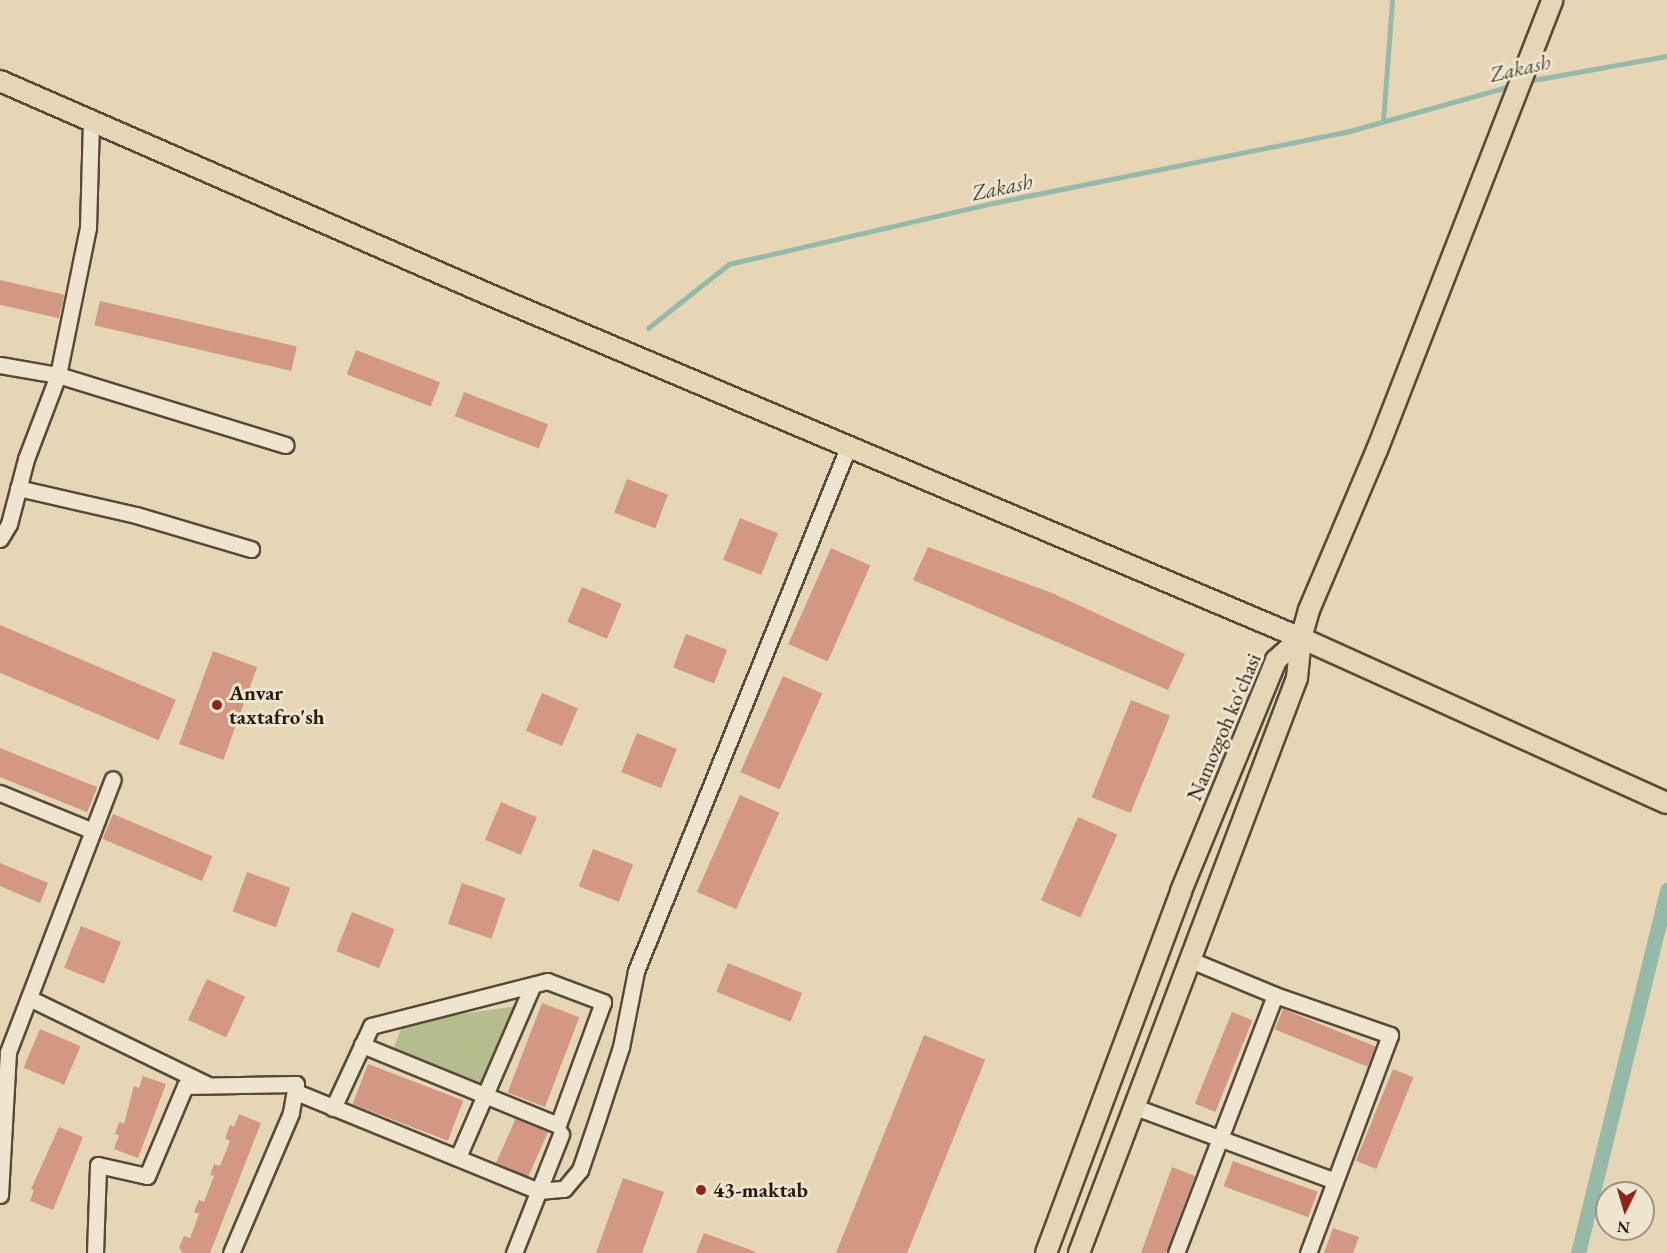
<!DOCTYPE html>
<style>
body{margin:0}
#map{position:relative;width:1667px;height:1253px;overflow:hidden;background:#e6d6b5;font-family:"EB Garamond",serif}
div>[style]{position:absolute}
.green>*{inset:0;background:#b6bd8d}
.stream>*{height:4.5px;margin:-2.25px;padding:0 2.25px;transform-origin:2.25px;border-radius:2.25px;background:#97b9aa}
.canal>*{height:15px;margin:-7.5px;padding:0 7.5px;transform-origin:7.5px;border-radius:7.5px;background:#97b9aa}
.building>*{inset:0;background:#d29884;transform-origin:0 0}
.roads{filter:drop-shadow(2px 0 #574a36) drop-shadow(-2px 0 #574a36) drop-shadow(0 2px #574a36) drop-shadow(0 -2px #574a36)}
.minor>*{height:15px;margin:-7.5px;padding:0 7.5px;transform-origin:7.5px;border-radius:7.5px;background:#efe4cf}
.major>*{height:20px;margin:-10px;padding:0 10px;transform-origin:10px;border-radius:10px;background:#e6d6b5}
.dots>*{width:16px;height:16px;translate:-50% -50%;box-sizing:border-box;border:3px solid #efe4cf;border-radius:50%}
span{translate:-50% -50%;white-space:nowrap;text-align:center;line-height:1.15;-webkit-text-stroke:6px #efe4cf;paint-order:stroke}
.poi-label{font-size:21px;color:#271b0c;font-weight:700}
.left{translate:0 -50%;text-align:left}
.street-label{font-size:21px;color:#271b0c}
.water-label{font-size:22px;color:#494a3b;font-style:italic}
.north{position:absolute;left:1595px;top:1181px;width:60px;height:60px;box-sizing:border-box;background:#efe4cf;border:2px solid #9f9481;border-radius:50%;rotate:185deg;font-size:16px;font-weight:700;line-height:24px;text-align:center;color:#271b0c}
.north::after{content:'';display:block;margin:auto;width:21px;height:27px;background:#8f2418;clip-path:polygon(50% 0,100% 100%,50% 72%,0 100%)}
</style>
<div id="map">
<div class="green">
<i style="clip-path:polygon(518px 1006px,485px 1086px,393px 1049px,404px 1022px)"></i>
</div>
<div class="stream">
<i style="left:1528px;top:81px;width:141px;rotate:-10.2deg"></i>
<i style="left:1383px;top:121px;width:121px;rotate:-85.7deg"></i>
<i style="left:648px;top:328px;width:103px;rotate:-38.3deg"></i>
<i style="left:729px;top:264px;width:271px;rotate:-13deg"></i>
<i style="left:993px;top:203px;width:360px;rotate:-11.4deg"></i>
<i style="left:1346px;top:132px;width:171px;rotate:-15.6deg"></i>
</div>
<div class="canal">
<i style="left:1578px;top:1253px;width:374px;rotate:-76.2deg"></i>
</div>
<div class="building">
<i style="left:0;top:280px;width:66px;height:24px;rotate:13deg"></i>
<i style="left:100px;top:301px;width:202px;height:25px;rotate:13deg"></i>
<i style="left:356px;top:350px;width:90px;height:26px;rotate:21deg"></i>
<i style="left:464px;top:392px;width:90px;height:26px;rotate:21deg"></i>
<i style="left:627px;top:479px;width:44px;height:36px;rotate:21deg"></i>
<i style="left:740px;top:518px;width:41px;height:45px;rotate:22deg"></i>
<i style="clip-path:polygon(928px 547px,1052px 593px,1185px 654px,1168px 690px,913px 580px)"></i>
<i style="left:831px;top:548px;width:43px;height:105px;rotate:24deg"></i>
<i style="left:582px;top:587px;width:43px;height:38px;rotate:23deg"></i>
<i style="left:0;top:625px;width:191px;height:44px;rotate:23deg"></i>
<i style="left:686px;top:634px;width:44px;height:36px;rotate:21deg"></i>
<i style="left:213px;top:651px;width:47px;height:99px;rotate:20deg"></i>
<i style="left:783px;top:676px;width:43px;height:105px;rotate:24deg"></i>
<i style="left:542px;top:693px;width:39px;height:41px;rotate:23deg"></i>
<i style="left:1131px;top:700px;width:42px;height:105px;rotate:22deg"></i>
<i style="left:637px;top:733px;width:43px;height:42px;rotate:22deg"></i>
<i style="left:0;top:748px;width:105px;height:27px;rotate:22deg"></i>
<i style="left:740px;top:795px;width:43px;height:106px;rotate:24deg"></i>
<i style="left:501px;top:802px;width:39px;height:41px;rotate:23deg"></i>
<i style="left:113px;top:814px;width:108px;height:27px;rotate:23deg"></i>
<i style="left:1078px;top:817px;width:43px;height:91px;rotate:24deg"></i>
<i style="left:593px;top:849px;width:43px;height:40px;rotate:21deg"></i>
<i style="clip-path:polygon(0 863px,48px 883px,40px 903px,0 886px)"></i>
<i style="left:247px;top:872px;width:46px;height:42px;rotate:20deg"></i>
<i style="left:462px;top:883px;width:46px;height:43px;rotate:19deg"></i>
<i style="left:352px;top:912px;width:46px;height:42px;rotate:22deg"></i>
<i style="left:81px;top:926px;width:43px;height:45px;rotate:22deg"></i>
<i style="left:728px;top:963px;width:80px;height:31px;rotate:22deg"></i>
<i style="left:207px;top:979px;width:42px;height:45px;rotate:25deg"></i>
<i style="left:542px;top:1003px;width:40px;height:96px;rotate:21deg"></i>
<i style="left:1283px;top:1009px;width:100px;height:22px;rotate:22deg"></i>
<i style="left:1232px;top:1012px;width:22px;height:99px;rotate:22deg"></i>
<i style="left:40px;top:1029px;width:44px;height:42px;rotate:23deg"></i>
<i style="left:924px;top:1035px;width:66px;height:235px;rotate:22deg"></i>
<i style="left:368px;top:1064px;width:102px;height:43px;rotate:21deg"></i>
<i style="left:1393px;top:1069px;width:22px;height:99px;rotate:22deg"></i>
<i style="clip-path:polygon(143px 1076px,166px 1084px,138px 1158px,114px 1149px,119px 1135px,115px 1134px,119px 1122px,124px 1124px,134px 1086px,139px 1088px)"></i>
<i style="clip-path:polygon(239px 1114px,261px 1123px,210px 1253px,183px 1253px,179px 1248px,184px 1236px,190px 1238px,199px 1214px,194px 1212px,199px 1200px,204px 1202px,214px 1176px,210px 1175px,214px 1164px,220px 1166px,230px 1141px,225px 1138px,230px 1125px,234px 1127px)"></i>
<i style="left:516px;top:1118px;width:35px;height:49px;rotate:24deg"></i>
<i style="clip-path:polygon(59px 1127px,83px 1137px,53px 1210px,30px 1201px,34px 1190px,31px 1189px)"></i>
<i style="left:1233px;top:1161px;width:90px;height:27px;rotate:20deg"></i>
<i style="clip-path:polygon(1172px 1167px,1195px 1176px,1166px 1253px,1141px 1253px)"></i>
<i style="clip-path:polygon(623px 1178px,664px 1192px,642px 1253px,596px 1253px)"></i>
<i style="clip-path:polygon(1333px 1228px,1359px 1237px,1353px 1253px,1324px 1253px)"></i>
<i style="clip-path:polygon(704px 1233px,756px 1252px,755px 1253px,696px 1253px)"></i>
</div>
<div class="roads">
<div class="minor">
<i style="left:0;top:365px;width:59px;rotate:9.8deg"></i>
<i style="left:58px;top:375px;width:238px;rotate:17.1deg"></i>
<i style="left:18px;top:488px;width:121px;rotate:12.9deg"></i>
<i style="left:136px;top:515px;width:120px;rotate:16.5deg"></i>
<i style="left:0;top:539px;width:17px;rotate:-59deg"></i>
<i style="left:9px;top:524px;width:67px;rotate:-75.3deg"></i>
<i style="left:26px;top:459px;width:90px;rotate:-69.1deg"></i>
<i style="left:58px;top:375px;width:150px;rotate:-78.5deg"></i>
<i style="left:88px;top:228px;width:106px;rotate:-88.4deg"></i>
<i style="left:0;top:793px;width:100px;rotate:22.2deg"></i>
<i style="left:1275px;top:995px;width:122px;rotate:19.2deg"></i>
<i style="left:1390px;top:1035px;width:233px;rotate:110.6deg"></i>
<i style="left:29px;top:998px;width:197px;rotate:25.9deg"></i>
<i style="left:296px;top:1092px;width:262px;rotate:22.2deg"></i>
<i style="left:539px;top:1191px;width:25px;rotate:-5deg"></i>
<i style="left:564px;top:1189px;width:25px;rotate:-50deg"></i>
<i style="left:580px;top:1170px;width:56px;rotate:-71.2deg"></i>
<i style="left:598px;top:1117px;width:74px;rotate:-71.8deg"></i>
<i style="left:621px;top:1047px;width:77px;rotate:-78.8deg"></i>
<i style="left:636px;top:971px;width:567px;rotate:-67.95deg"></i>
<i style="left:1135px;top:1107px;width:213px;rotate:20.3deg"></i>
<i style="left:333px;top:1108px;width:90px;rotate:-65.1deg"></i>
<i style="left:371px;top:1026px;width:182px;rotate:-14.3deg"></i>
<i style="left:547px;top:981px;width:60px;rotate:20.6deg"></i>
<i style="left:603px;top:1002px;width:131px;rotate:110.1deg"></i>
<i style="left:558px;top:1125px;width:212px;rotate:-157.8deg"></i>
<i style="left:458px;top:1157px;width:185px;rotate:-66.5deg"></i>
<i style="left:0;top:1195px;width:143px;rotate:-86.8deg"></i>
<i style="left:8px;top:1052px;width:292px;rotate:-69deg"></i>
<i style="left:95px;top:1253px;width:88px;rotate:-88deg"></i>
<i style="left:98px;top:1165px;width:50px;rotate:12.7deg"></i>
<i style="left:147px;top:1176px;width:98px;rotate:-67.1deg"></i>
<i style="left:185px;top:1086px;width:111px;rotate:-1deg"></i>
<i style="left:296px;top:1084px;width:29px;rotate:100deg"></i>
<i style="left:291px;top:1113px;width:152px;rotate:113.2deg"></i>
<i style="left:514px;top:1253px;width:128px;rotate:-68.4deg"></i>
<i style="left:1176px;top:1253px;width:276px;rotate:-69deg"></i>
<i style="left:1275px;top:995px;width:94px;rotate:-157.5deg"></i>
</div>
<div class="major">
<i style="left:0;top:81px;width:535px;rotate:23.59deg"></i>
<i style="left:490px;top:295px;width:881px;rotate:22.93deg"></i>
<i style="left:1301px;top:638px;width:401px;rotate:24.3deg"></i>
<i style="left:1046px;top:1253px;width:386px;rotate:-69.5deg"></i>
<i style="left:1181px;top:891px;width:250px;rotate:-67.6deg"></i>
<i style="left:1276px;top:660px;width:33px;rotate:-41deg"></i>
<i style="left:1079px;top:1253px;width:615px;rotate:-69.24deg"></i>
<i style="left:1297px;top:678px;width:40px;rotate:-84.3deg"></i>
<i style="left:1301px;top:638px;width:29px;rotate:-74deg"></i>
<i style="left:1309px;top:610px;width:174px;rotate:-67deg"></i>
<i style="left:1377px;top:450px;width:483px;rotate:-68.7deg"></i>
</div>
</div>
<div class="dots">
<i style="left:217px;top:705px;background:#8f2418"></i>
<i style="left:701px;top:1190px;background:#8f2418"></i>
</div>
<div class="poi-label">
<span class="left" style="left:229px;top:705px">Anvar<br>taxtafro'sh</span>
<span class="left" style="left:713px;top:1190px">43-maktab</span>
</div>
<div class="street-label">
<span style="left:1224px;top:727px;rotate:-67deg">Namozgoh ko'chasi</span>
</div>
<div class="water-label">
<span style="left:1520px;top:68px;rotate:-13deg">Zakash</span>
<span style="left:1002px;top:187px;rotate:-12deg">Zakash</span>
</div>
<div class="north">N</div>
</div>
